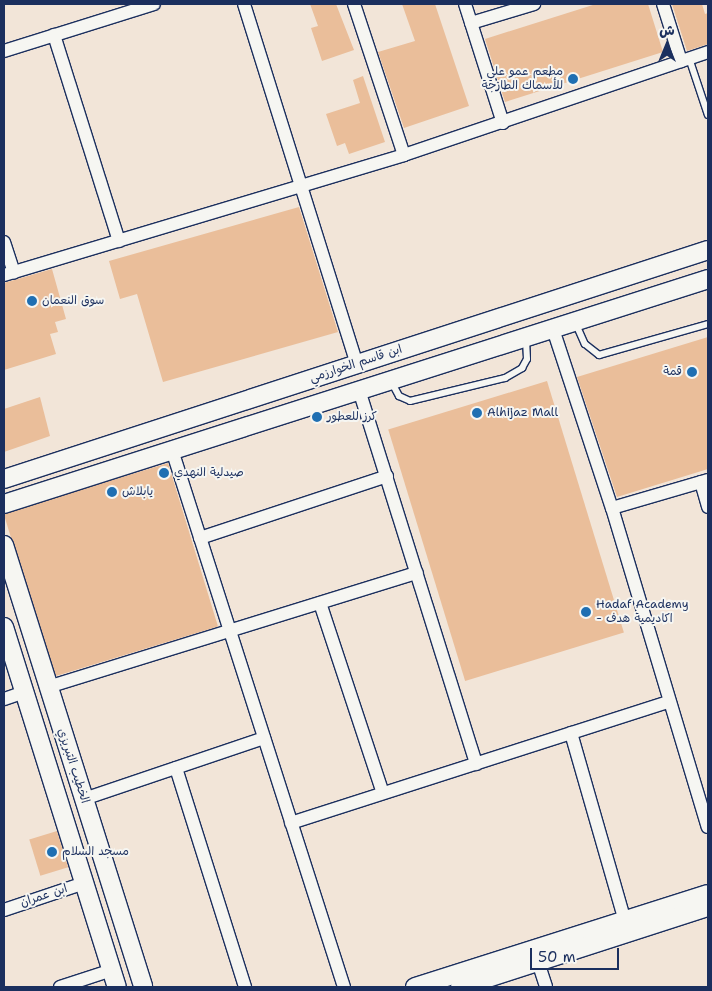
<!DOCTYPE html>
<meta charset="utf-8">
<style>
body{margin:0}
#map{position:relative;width:712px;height:991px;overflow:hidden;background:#f2e5d8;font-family:"Shantell Sans","Playpen Sans Arabic",sans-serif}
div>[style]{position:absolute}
.building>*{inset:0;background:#eabe9a;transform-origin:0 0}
.roads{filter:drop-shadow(1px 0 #1b2f5e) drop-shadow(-1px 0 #1b2f5e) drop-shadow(0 1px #1b2f5e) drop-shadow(0 -1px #1b2f5e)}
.lane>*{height:6px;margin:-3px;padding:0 3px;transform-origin:3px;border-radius:3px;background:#f6f6f2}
.street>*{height:12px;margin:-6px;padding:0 6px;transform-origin:6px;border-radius:6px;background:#f6f6f2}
.secondary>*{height:18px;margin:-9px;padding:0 9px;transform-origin:9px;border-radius:9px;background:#f6f6f2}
.dots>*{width:14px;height:14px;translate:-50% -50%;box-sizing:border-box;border:2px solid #f6f6f2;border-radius:50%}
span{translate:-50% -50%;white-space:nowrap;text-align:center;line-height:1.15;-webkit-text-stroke:4px #f6f6f2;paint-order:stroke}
.poi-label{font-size:12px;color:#1b2f5e}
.right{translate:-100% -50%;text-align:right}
.left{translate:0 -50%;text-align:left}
.street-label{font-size:12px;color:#1b2f5e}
.frame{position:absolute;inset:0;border:5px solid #1b2f5e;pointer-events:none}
.north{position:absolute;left:642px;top:20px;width:50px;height:50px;-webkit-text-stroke:4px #f6f6f2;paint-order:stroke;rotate:0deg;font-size:14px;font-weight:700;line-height:20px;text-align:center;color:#1b2f5e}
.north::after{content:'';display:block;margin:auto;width:18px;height:22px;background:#1b2f5e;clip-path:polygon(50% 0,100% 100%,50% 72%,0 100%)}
.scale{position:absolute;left:530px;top:948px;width:89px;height:22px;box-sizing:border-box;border:2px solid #1b2f5e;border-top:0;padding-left:6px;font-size:15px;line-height:18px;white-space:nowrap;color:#1b2f5e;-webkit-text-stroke:4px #f6f6f2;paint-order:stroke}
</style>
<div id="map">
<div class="building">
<i style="clip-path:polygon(310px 4px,336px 4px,354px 50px,322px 61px,311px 28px,318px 26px)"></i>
<i style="clip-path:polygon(402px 4px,435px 4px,469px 106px,404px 128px,378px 52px,415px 41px)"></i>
<i style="clip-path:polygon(596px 4px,648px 4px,663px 52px,505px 102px,485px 39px)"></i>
<i style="clip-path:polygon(672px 4px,702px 4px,705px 14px,708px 13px,708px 44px,687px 51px)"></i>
<i style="clip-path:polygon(363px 76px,385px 142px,349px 154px,345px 143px,337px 146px,326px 114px,360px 103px,353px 80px)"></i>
<i style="clip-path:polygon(299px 207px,338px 332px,163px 382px,137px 294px,120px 299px,109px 261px)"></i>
<i style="clip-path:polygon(52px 269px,66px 319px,55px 322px,58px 332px,50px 334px,56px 354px,4px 370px,4px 283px)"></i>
<i style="clip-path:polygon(708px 337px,708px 469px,617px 497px,577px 377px)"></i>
<i style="left:547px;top:381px;width:263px;height:166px;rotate:73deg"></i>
<i style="clip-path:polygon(40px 397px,50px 436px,4px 452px,4px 409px)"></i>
<i style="left:168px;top:463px;width:171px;height:172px;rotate:73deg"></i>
<i style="left:57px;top:831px;width:38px;height:29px;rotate:73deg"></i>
</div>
<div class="roads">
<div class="lane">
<i style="left:689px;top:58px;width:60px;rotate:71.6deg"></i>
<i style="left:575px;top:322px;width:24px;rotate:66deg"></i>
<i style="left:585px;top:344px;width:18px;rotate:38deg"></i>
<i style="left:599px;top:355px;width:113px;rotate:-15.9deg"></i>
<i style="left:391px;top:381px;width:17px;rotate:62deg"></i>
<i style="left:399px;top:396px;width:12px;rotate:24deg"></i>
<i style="left:410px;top:401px;width:98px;rotate:-13.6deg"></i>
<i style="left:505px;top:378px;width:20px;rotate:-30deg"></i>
<i style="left:522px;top:368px;width:10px;rotate:-61deg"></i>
<i style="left:527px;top:359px;width:20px;rotate:-93deg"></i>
</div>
<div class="street">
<i style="left:244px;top:4px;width:377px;rotate:72.6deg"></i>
<i style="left:354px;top:4px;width:159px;rotate:71.7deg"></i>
<i style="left:465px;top:4px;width:125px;rotate:72.3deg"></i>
<i style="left:663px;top:4px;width:60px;rotate:72.5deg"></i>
<i style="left:471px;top:23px;width:66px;rotate:-16.8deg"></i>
<i style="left:54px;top:35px;width:216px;rotate:72.5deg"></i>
<i style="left:4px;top:51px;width:157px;rotate:-17.4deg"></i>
<i style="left:4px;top:242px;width:32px;rotate:72deg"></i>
<i style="left:4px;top:275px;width:418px;rotate:-16.7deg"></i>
<i style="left:404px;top:155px;width:321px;rotate:-18.7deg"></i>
<i style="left:553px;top:329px;width:188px;rotate:71.8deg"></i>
<i style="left:612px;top:508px;width:333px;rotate:73.3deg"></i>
<i style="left:359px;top:390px;width:392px;rotate:72.6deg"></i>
<i style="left:172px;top:450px;width:564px;rotate:72.24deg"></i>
<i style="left:701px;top:482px;width:26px;rotate:74deg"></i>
<i style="left:612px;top:508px;width:100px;rotate:-16.3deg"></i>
<i style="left:200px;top:538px;width:197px;rotate:-18.3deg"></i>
<i style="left:320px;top:603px;width:200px;rotate:71.7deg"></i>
<i style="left:48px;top:687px;width:386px;rotate:-17.2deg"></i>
<i style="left:4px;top:699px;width:21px;rotate:-19deg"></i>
<i style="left:571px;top:733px;width:196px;rotate:74deg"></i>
<i style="left:176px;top:768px;width:230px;rotate:72.5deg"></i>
<i style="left:84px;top:799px;width:190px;rotate:-18.7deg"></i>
<i style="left:291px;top:823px;width:396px;rotate:-17.8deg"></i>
<i style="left:4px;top:910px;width:84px;rotate:-18.6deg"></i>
<i style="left:538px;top:962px;width:26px;rotate:72deg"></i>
<i style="left:60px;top:987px;width:55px;rotate:-18.1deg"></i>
</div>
<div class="secondary">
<i style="left:4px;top:479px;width:740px;rotate:-18.02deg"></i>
<i style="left:4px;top:504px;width:739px;rotate:-17.72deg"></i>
<i style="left:4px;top:545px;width:463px;rotate:72.5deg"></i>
<i style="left:4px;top:627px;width:377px;rotate:72.6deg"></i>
<i style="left:415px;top:987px;width:307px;rotate:-17.6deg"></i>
<i style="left:460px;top:987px;width:261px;rotate:-17.9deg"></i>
</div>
</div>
<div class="dots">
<i style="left:573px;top:79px;background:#1f6fb2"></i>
<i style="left:32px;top:301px;background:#1f6fb2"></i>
<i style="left:692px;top:372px;background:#1f6fb2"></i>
<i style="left:477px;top:413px;background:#1f6fb2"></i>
<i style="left:317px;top:417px;background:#1f6fb2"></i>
<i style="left:164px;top:473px;background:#1f6fb2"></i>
<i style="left:112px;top:492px;background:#1f6fb2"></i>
<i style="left:586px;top:612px;background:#1f6fb2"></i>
<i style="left:52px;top:852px;background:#1f6fb2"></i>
</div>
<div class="poi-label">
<span class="right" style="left:563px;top:79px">مطعم عمو علي<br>للأسماك الطازجة</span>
<span class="left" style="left:42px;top:301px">سوق النعمان</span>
<span class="right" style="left:682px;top:372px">قمة</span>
<span class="left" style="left:487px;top:413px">Alhijaz Mall</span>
<span class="left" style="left:327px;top:417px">كرز للعطور</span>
<span class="left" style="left:174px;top:473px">صيدلية النهدي</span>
<span class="left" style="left:122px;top:492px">يابلاش</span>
<span class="left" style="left:596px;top:612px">Hadaf Academy<br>- اكاديمية هدف</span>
<span class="left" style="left:62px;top:852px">مسجد السلام</span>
</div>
<div class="street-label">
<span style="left:356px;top:364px;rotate:-18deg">ابن قاسم الخوارزمي</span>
<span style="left:73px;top:766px;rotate:72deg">الخطيب التبريزي</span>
<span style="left:44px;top:896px;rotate:-18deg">ابن عمران</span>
</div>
<div class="frame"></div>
<div class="north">ش</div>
<div class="scale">50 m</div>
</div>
